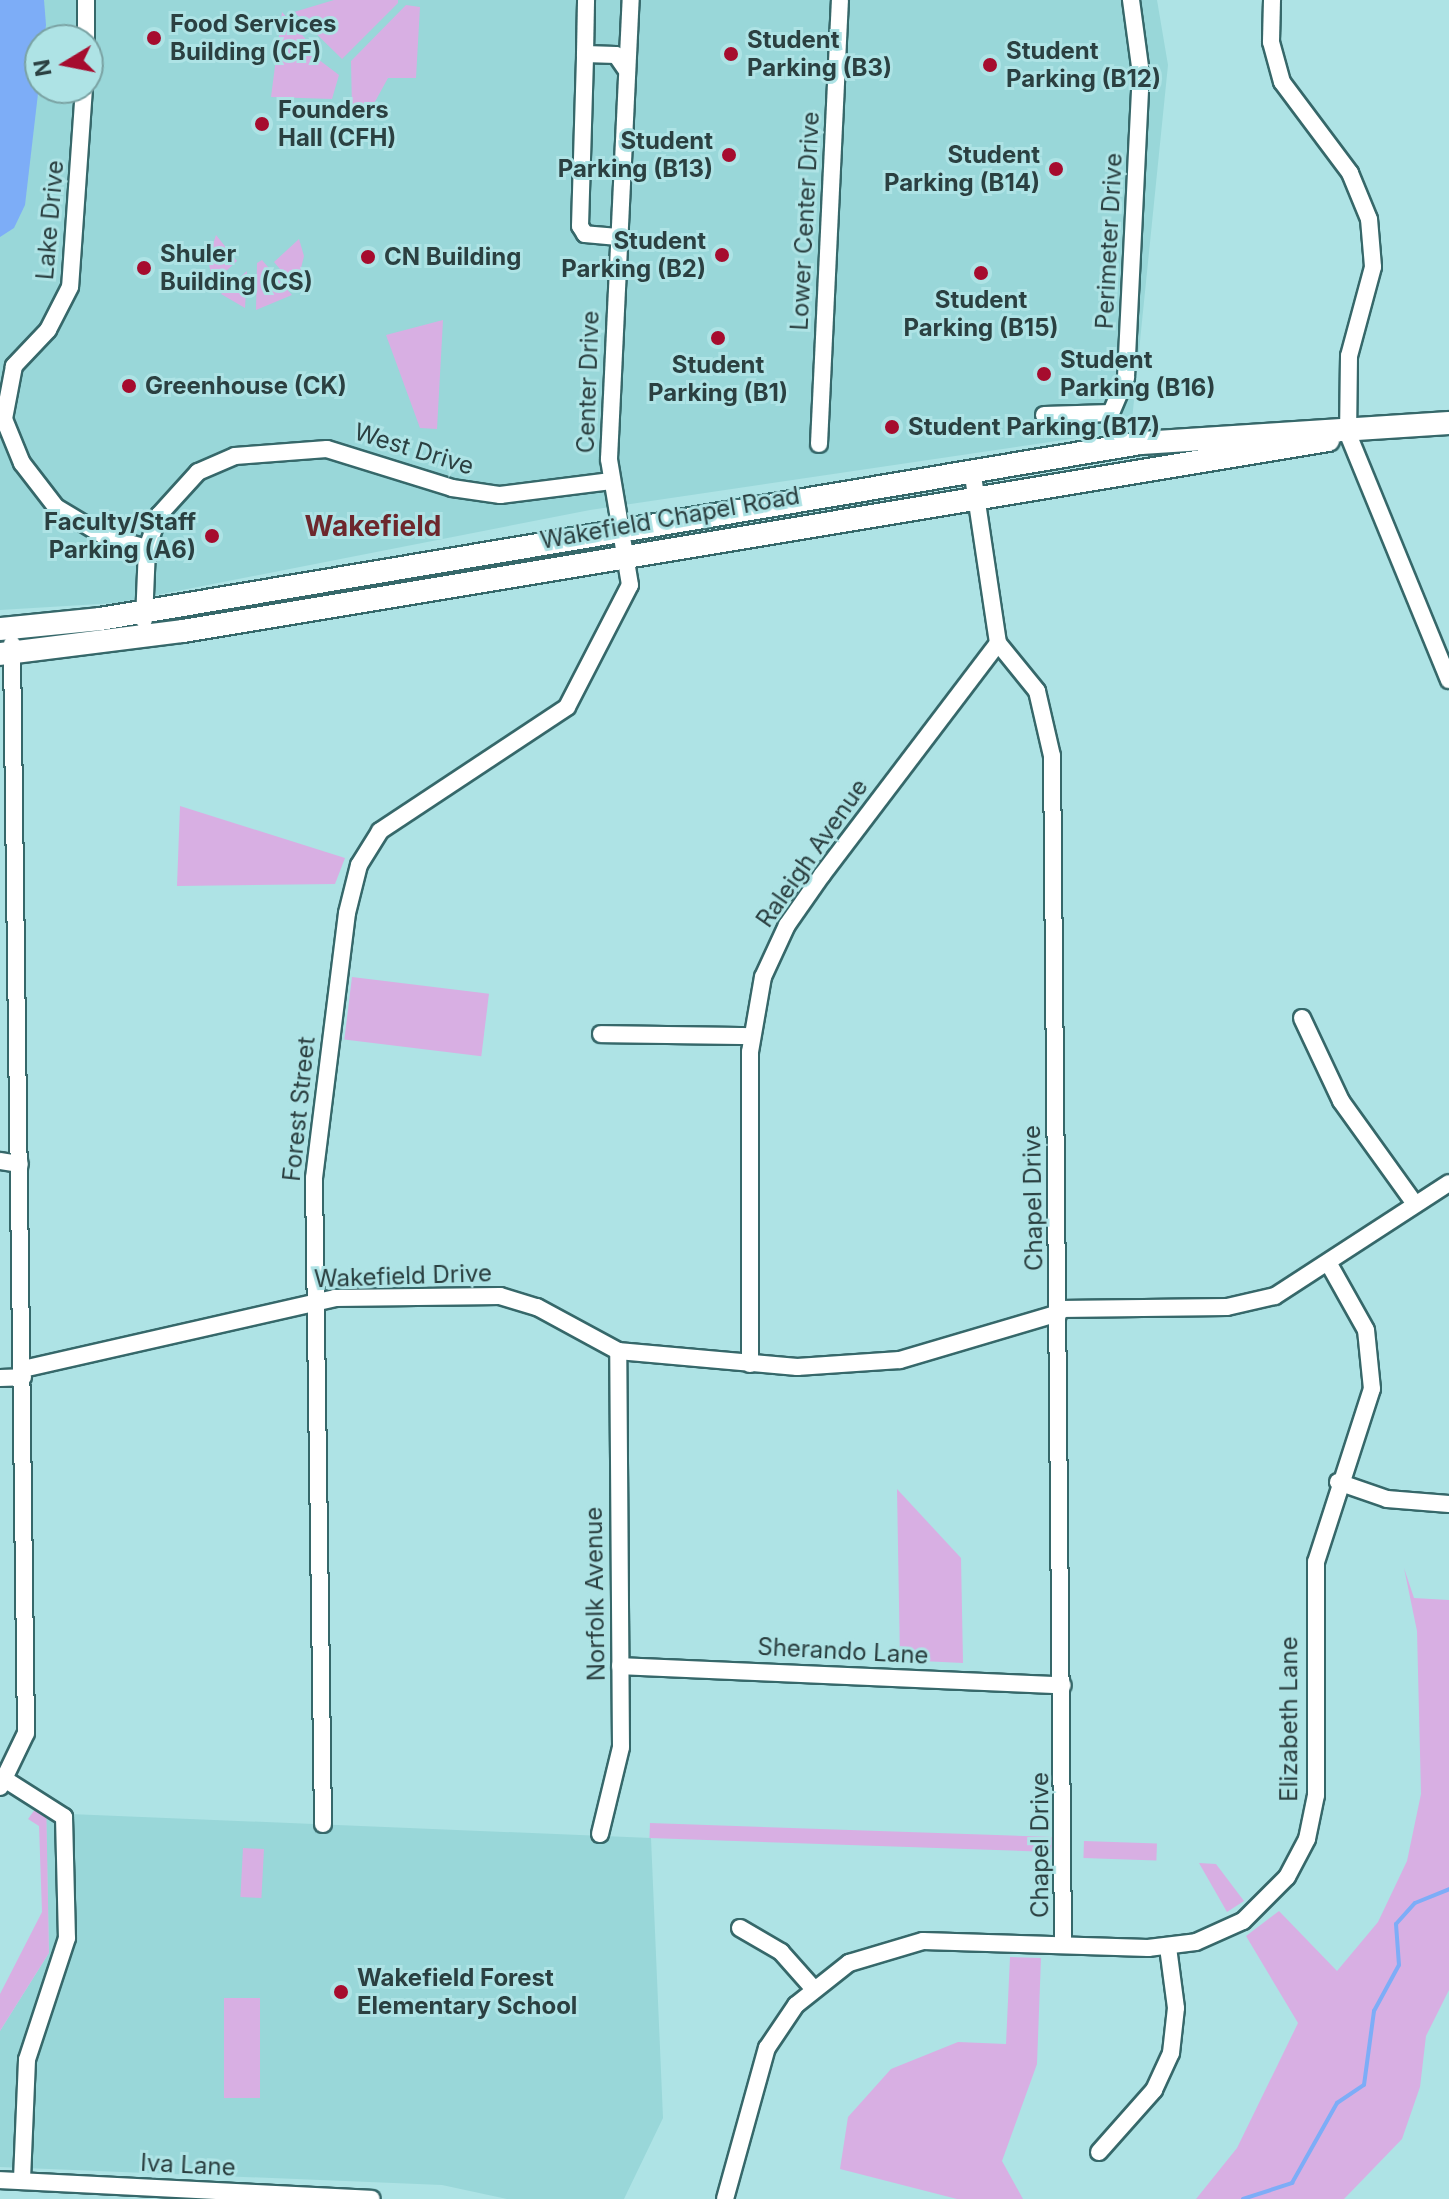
<!DOCTYPE html>
<style>
body{margin:0}
#map{position:relative;width:1449px;height:2199px;overflow:hidden;background:#aee3e5;font-family:Inter,sans-serif}
div>[style]{position:absolute}
.built>*{inset:0;background:#99d7d9}
.green>*{inset:0;background:#d8afe3;transform-origin:0 0}
.water>*{inset:0;background:#7dadf7}
.stream>*{height:4px;margin:-2px;padding:0 2px;transform-origin:2px;border-radius:2px;background:#7dadf7}
.roads{filter:drop-shadow(2px 0 #36686a) drop-shadow(-2px 0 #36686a) drop-shadow(0 2px #36686a) drop-shadow(0 -2px #36686a)}
.street>*{height:16px;margin:-8px;padding:0 8px;transform-origin:8px;border-radius:8px;background:#fff}
.secondary>*{height:22px;margin:-11px;padding:0 11px;transform-origin:11px;border-radius:11px;background:#fff}
.dots>*{width:22px;height:22px;translate:-50% -50%;box-sizing:border-box;border:4px solid #aee3e5;border-radius:50%}
span{translate:-50% -50%;white-space:nowrap;text-align:center;line-height:1.15;-webkit-text-stroke:6px #aee3e5;paint-order:stroke}
.poi-label{font-size:24px;color:#2b4041;font-weight:700}
.left{translate:0 -50%;text-align:left}
.right{translate:-100% -50%;text-align:right}
.street-label{font-size:24px;color:#2b4041}
.quarter-label{font-size:28px;color:#6d272c;font-weight:700}
.north{position:absolute;left:24px;top:24px;width:80px;height:80px;box-sizing:border-box;background:#aee3e5;border:2px solid #7aa2a3;border-radius:50%;rotate:260deg;font-size:22px;font-weight:700;line-height:32px;text-align:center;color:#2b4041}
.north::after{content:'';display:block;margin:auto;width:28px;height:36px;background:#a60c2e;clip-path:polygon(50% 0,100% 100%,50% 72%,0 100%)}
</style>
<div id="map">
<div class="built">
<i style="clip-path:polygon(evenodd,0 0,1157px 0,1168px 65px,1131px 430px,590px 510px,116px 603px,0 610px,0 0,40px 40px,88px 40px,88px 88px,40px 88px,40px 40px)"></i>
<i style="clip-path:polygon(46px 1813px,651px 1838px,663px 2118px,624px 2199px,507px 2199px,442px 2185px,0 2167px,0 2031px,49px 1953px)"></i>
</div>
<div class="green">
<i style="clip-path:polygon(334px 0,398px 0,398px 3px,342px 59px,294px 12px)"></i>
<i style="clip-path:polygon(406px 5px,420px 7px,416px 78px,388px 78px,371px 109px,352px 110px,351px 61px)"></i>
<i style="clip-path:polygon(282px 12px,311px 45px,306px 50px,339px 75px,332px 99px,271px 97px)"></i>
<i style="clip-path:polygon(216px 235px,237px 261px,213px 283px,208px 260px)"></i>
<i style="clip-path:polygon(299px 239px,304px 256px,296px 288px,274px 262px)"></i>
<i style="clip-path:polygon(262px 260px,292px 295px,256px 310px,257px 263px)"></i>
<i style="clip-path:polygon(247px 271px,245px 308px,221px 294px)"></i>
<i style="clip-path:polygon(443px 320px,437px 429px,420px 428px,386px 335px)"></i>
<i style="clip-path:polygon(180px 806px,345px 858px,335px 884px,177px 886px)"></i>
<i style="left:352px;top:977px;width:138px;height:63px;rotate:7deg"></i>
<i style="clip-path:polygon(897px 1489px,961px 1558px,963px 1663px,900px 1660px)"></i>
<i style="clip-path:polygon(1404px 1568px,1414px 1598px,1449px 1600px,1449px 1990px,1426px 2036px,1420px 2087px,1402px 2139px,1344px 2199px,1196px 2199px,1237px 2148px,1298px 2023px,1246px 1936px,1279px 1911px,1337px 1971px,1378px 1922px,1407px 1861px,1421px 1794px,1417px 1631px)"></i>
<i style="clip-path:polygon(46px 1794px,49px 1953px,0 2031px,0 1994px,42px 1912px,39px 1826px,28px 1819px)"></i>
<i style="left:650px;top:1823px;width:402px;height:15px;rotate:2deg"></i>
<i style="left:1084px;top:1841px;width:73px;height:17px;rotate:2deg"></i>
<i style="left:243px;top:1848px;width:21px;height:49px;rotate:3deg"></i>
<i style="clip-path:polygon(1199px 1863px,1216px 1864px,1244px 1901px,1227px 1912px)"></i>
<i style="clip-path:polygon(1010px 1957px,1041px 1958px,1037px 2064px,1002px 2161px,1023px 2199px,957px 2199px,840px 2169px,848px 2117px,891px 2069px,958px 2042px,1006px 2044px)"></i>
<i style="left:224px;top:1998px;width:36px;height:100px"></i>
</div>
<div class="water">
<i style="clip-path:polygon(0 0,44px 0,46px 25px,25px 205px,14px 228px,0 237px)"></i>
</div>
<div class="stream">
<i style="left:1243px;top:2199px;width:52px;rotate:-18.1deg"></i>
<i style="left:1292px;top:2183px;width:92px;rotate:-60.6deg"></i>
<i style="left:1337px;top:2103px;width:32px;rotate:-34deg"></i>
<i style="left:1364px;top:2085px;width:75px;rotate:-82.3deg"></i>
<i style="left:1374px;top:2011px;width:52px;rotate:-61.5deg"></i>
<i style="left:1399px;top:1965px;width:41px;rotate:-94.2deg"></i>
<i style="left:1396px;top:1924px;width:28px;rotate:-48deg"></i>
<i style="left:1415px;top:1903px;width:37px;rotate:-22deg"></i>
</div>
<div class="roads">
<div class="street">
<i style="left:1272px;top:0;width:42px;rotate:91.4deg"></i>
<i style="left:1271px;top:42px;width:41px;rotate:74.6deg"></i>
<i style="left:1282px;top:82px;width:114px;rotate:53.2deg"></i>
<i style="left:1350px;top:173px;width:50px;rotate:67.6deg"></i>
<i style="left:1369px;top:219px;width:48px;rotate:85.2deg"></i>
<i style="left:1373px;top:267px;width:92px;rotate:105.1deg"></i>
<i style="left:1349px;top:356px;width:78px;rotate:90.7deg"></i>
<i style="left:1348px;top:434px;width:266px;rotate:67.7deg"></i>
<i style="left:86px;top:40px;width:40px;rotate:-90deg"></i>
<i style="left:585px;top:54px;width:54px;rotate:-88.9deg"></i>
<i style="left:84px;top:88px;width:199px;rotate:94deg"></i>
<i style="left:70px;top:287px;width:48px;rotate:117.1deg"></i>
<i style="left:48px;top:330px;width:50px;rotate:133.4deg"></i>
<i style="left:14px;top:366px;width:54px;rotate:100.7deg"></i>
<i style="left:4px;top:419px;width:48px;rotate:67.8deg"></i>
<i style="left:22px;top:463px;width:56px;rotate:52.3deg"></i>
<i style="left:56px;top:507px;width:56px;rotate:31.1deg"></i>
<i style="left:104px;top:536px;width:45px;rotate:15.6deg"></i>
<i style="left:618px;top:237px;width:33px;rotate:-175deg"></i>
<i style="left:585px;top:234px;width:9px;rotate:-122deg"></i>
<i style="left:580px;top:226px;width:172px;rotate:-88.3deg"></i>
<i style="left:585px;top:54px;width:31px;rotate:2deg"></i>
<i style="left:616px;top:55px;width:16px;rotate:55deg"></i>
<i style="left:1044px;top:415px;width:67px;rotate:-1.7deg"></i>
<i style="left:1111px;top:413px;width:39px;rotate:-67deg"></i>
<i style="left:1126px;top:377px;width:303px;rotate:-87.2deg"></i>
<i style="left:1141px;top:74px;width:75px;rotate:-97.7deg"></i>
<i style="left:819px;top:444px;width:444px;rotate:-87.3deg"></i>
<i style="left:972px;top:469px;width:176px;rotate:81.5deg"></i>
<i style="left:998px;top:643px;width:62px;rotate:50.9deg"></i>
<i style="left:1037px;top:691px;width:67px;rotate:77deg"></i>
<i style="left:1052px;top:756px;width:1188px;rotate:89.47deg"></i>
<i style="left:144px;top:620px;width:72px;rotate:-87.6deg"></i>
<i style="left:147px;top:548px;width:35px;rotate:-70deg"></i>
<i style="left:159px;top:515px;width:58px;rotate:-47.8deg"></i>
<i style="left:198px;top:472px;width:40px;rotate:-23.4deg"></i>
<i style="left:235px;top:456px;width:92px;rotate:-4.4deg"></i>
<i style="left:327px;top:449px;width:131px;rotate:17.3deg"></i>
<i style="left:452px;top:488px;width:49px;rotate:8.3deg"></i>
<i style="left:500px;top:495px;width:112px;rotate:-7.2deg"></i>
<i style="left:1302px;top:1018px;width:92px;rotate:64.8deg"></i>
<i style="left:1341px;top:1101px;width:127px;rotate:54.3deg"></i>
<i style="left:601px;top:1034px;width:150px;rotate:0.8deg"></i>
<i style="left:0;top:1161px;width:20px;rotate:9deg"></i>
<i style="left:1059px;top:1309px;width:168px;rotate:-0.7deg"></i>
<i style="left:1227px;top:1307px;width:49px;rotate:-12.9deg"></i>
<i style="left:1275px;top:1296px;width:207px;rotate:-33deg"></i>
<i style="left:750px;top:1364px;width:312px;rotate:-90deg"></i>
<i style="left:750px;top:1052px;width:76px;rotate:-80.2deg"></i>
<i style="left:763px;top:977px;width:57px;rotate:-65.2deg"></i>
<i style="left:787px;top:925px;width:61px;rotate:-55deg"></i>
<i style="left:822px;top:875px;width:291px;rotate:-52.8deg"></i>
<i style="left:23px;top:1369px;width:320px;rotate:-12.8deg"></i>
<i style="left:335px;top:1298px;width:165px;rotate:-0.7deg"></i>
<i style="left:500px;top:1296px;width:39px;rotate:17deg"></i>
<i style="left:537px;top:1307px;width:92px;rotate:28.5deg"></i>
<i style="left:618px;top:1351px;width:180px;rotate:5.1deg"></i>
<i style="left:797px;top:1367px;width:103px;rotate:-3.9deg"></i>
<i style="left:900px;top:1360px;width:166px;rotate:-16.5deg"></i>
<i style="left:0;top:1378px;width:23px;rotate:-2deg"></i>
<i style="left:1338px;top:1482px;width:52px;rotate:19.1deg"></i>
<i style="left:1387px;top:1499px;width:62px;rotate:4.6deg"></i>
<i style="left:620px;top:1666px;width:443px;rotate:2.5deg"></i>
<i style="left:6px;top:1780px;width:69px;rotate:32.5deg"></i>
<i style="left:64px;top:1817px;width:121px;rotate:88.6deg"></i>
<i style="left:67px;top:1938px;width:128px;rotate:108.2deg"></i>
<i style="left:27px;top:2060px;width:121px;rotate:92.4deg"></i>
<i style="left:0;top:1787px;width:60px;rotate:-64.3deg"></i>
<i style="left:26px;top:1733px;width:1089px;rotate:-90.74deg"></i>
<i style="left:323px;top:1824px;width:646px;rotate:-90.8deg"></i>
<i style="left:314px;top:1178px;width:267px;rotate:-82.9deg"></i>
<i style="left:347px;top:913px;width:49px;rotate:-76deg"></i>
<i style="left:359px;top:865px;width:40px;rotate:-58deg"></i>
<i style="left:380px;top:831px;width:224px;rotate:-33.5deg"></i>
<i style="left:567px;top:707px;width:137px;rotate:-62.7deg"></i>
<i style="left:630px;top:585px;width:128px;rotate:-99.5deg"></i>
<i style="left:609px;top:459px;width:460px;rotate:-87.3deg"></i>
<i style="left:600px;top:1834px;width:89px;rotate:-76.4deg"></i>
<i style="left:621px;top:1747px;width:396px;rotate:-90.4deg"></i>
<i style="left:740px;top:1928px;width:48px;rotate:30.3deg"></i>
<i style="left:781px;top:1952px;width:48px;rotate:48.4deg"></i>
<i style="left:1099px;top:2152px;width:83px;rotate:-48.4deg"></i>
<i style="left:1154px;top:2090px;width:41px;rotate:-65.3deg"></i>
<i style="left:1171px;top:2053px;width:45px;rotate:-83.7deg"></i>
<i style="left:1176px;top:2008px;width:62px;rotate:-97.5deg"></i>
<i style="left:0;top:2180px;width:372px;rotate:2.9deg"></i>
<i style="left:725px;top:2199px;width:157px;rotate:-74.5deg"></i>
<i style="left:767px;top:2048px;width:52px;rotate:-56deg"></i>
<i style="left:796px;top:2005px;width:68px;rotate:-38.4deg"></i>
<i style="left:849px;top:1963px;width:77px;rotate:-16.6deg"></i>
<i style="left:923px;top:1941px;width:225px;rotate:1.8deg"></i>
<i style="left:1148px;top:1948px;width:48px;rotate:-7.1deg"></i>
<i style="left:1196px;top:1942px;width:51px;rotate:-24.1deg"></i>
<i style="left:1243px;top:1921px;width:62px;rotate:-45deg"></i>
<i style="left:1287px;top:1877px;width:43px;rotate:-62.2deg"></i>
<i style="left:1307px;top:1839px;width:45px;rotate:-78.4deg"></i>
<i style="left:1316px;top:1795px;width:233px;rotate:-90deg"></i>
<i style="left:1316px;top:1562px;width:182px;rotate:-72.1deg"></i>
<i style="left:1372px;top:1389px;width:59px;rotate:-95.8deg"></i>
<i style="left:1366px;top:1330px;width:76px;rotate:-119.3deg"></i>
</div>
<div class="secondary">
<i style="left:0;top:629px;width:100px;rotate:-5.7deg"></i>
<i style="left:100px;top:619px;width:1056px;rotate:-9.6deg"></i>
<i style="left:1141px;top:443px;width:309px;rotate:-3.7deg"></i>
<i style="left:0;top:654px;width:184px;rotate:-7.2deg"></i>
<i style="left:183px;top:631px;width:1161px;rotate:-9.47deg"></i>
</div>
</div>
<div class="dots">
<i style="left:154px;top:38px;background:#a60c2e"></i>
<i style="left:731px;top:54px;background:#a60c2e"></i>
<i style="left:990px;top:65px;background:#a60c2e"></i>
<i style="left:262px;top:124px;background:#a60c2e"></i>
<i style="left:729px;top:155px;background:#a60c2e"></i>
<i style="left:1056px;top:169px;background:#a60c2e"></i>
<i style="left:722px;top:255px;background:#a60c2e"></i>
<i style="left:368px;top:257px;background:#a60c2e"></i>
<i style="left:144px;top:268px;background:#a60c2e"></i>
<i style="left:981px;top:273px;background:#a60c2e"></i>
<i style="left:718px;top:338px;background:#a60c2e"></i>
<i style="left:1044px;top:374px;background:#a60c2e"></i>
<i style="left:129px;top:386px;background:#a60c2e"></i>
<i style="left:892px;top:427px;background:#a60c2e"></i>
<i style="left:212px;top:536px;background:#a60c2e"></i>
<i style="left:341px;top:1992px;background:#a60c2e"></i>
</div>
<div class="poi-label">
<span class="left" style="left:170px;top:38px">Food Services<br>Building (CF)</span>
<span class="left" style="left:747px;top:54px">Student<br>Parking (B3)</span>
<span class="left" style="left:1006px;top:65px">Student<br>Parking (B12)</span>
<span class="left" style="left:278px;top:124px">Founders<br>Hall (CFH)</span>
<span class="right" style="left:713px;top:155px">Student<br>Parking (B13)</span>
<span class="right" style="left:1040px;top:169px">Student<br>Parking (B14)</span>
<span class="right" style="left:706px;top:255px">Student<br>Parking (B2)</span>
<span class="left" style="left:160px;top:268px">Shuler<br>Building (CS)</span>
<span class="left" style="left:384px;top:257px">CN Building</span>
<span style="left:981px;top:314px">Student<br>Parking (B15)</span>
<span class="left" style="left:1060px;top:374px">Student<br>Parking (B16)</span>
<span style="left:718px;top:379px">Student<br>Parking (B1)</span>
<span class="left" style="left:145px;top:386px">Greenhouse (CK)</span>
<span class="left" style="left:908px;top:427px">Student Parking (B17)</span>
<span class="right" style="left:196px;top:536px">Faculty/Staff<br>Parking (A6)</span>
<span class="left" style="left:357px;top:1992px">Wakefield Forest<br>Elementary School</span>
</div>
<div class="street-label">
<span style="left:50px;top:220px;rotate:-85deg">Lake Drive</span>
<span style="left:805px;top:221px;rotate:-87deg">Lower Center Drive</span>
<span style="left:1109px;top:241px;rotate:-87deg">Perimeter Drive</span>
<span style="left:588px;top:382px;rotate:-88deg">Center Drive</span>
<span style="left:414px;top:449px;rotate:17deg">West Drive</span>
<span style="left:670px;top:518px;rotate:-10deg">Wakefield Chapel Road</span>
<span style="left:812px;top:853px;rotate:-55deg">Raleigh Avenue</span>
<span style="left:299px;top:1109px;rotate:-84deg">Forest Street</span>
<span style="left:1033px;top:1198px;rotate:-91deg">Chapel Drive</span>
<span style="left:403px;top:1276px;rotate:-2deg">Wakefield Drive</span>
<span style="left:595px;top:1594px;rotate:-91deg">Norfolk Avenue</span>
<span style="left:843px;top:1651px;rotate:3deg">Sherando Lane</span>
<span style="left:1289px;top:1719px;rotate:-90deg">Elizabeth Lane</span>
<span style="left:1040px;top:1845px;rotate:-90deg">Chapel Drive</span>
<span style="left:188px;top:2165px;rotate:3deg">Iva Lane</span>
</div>
<div class="quarter-label">
<span style="left:373px;top:526px">Wakefield</span>
</div>
<div class="north">N</div>
</div>
